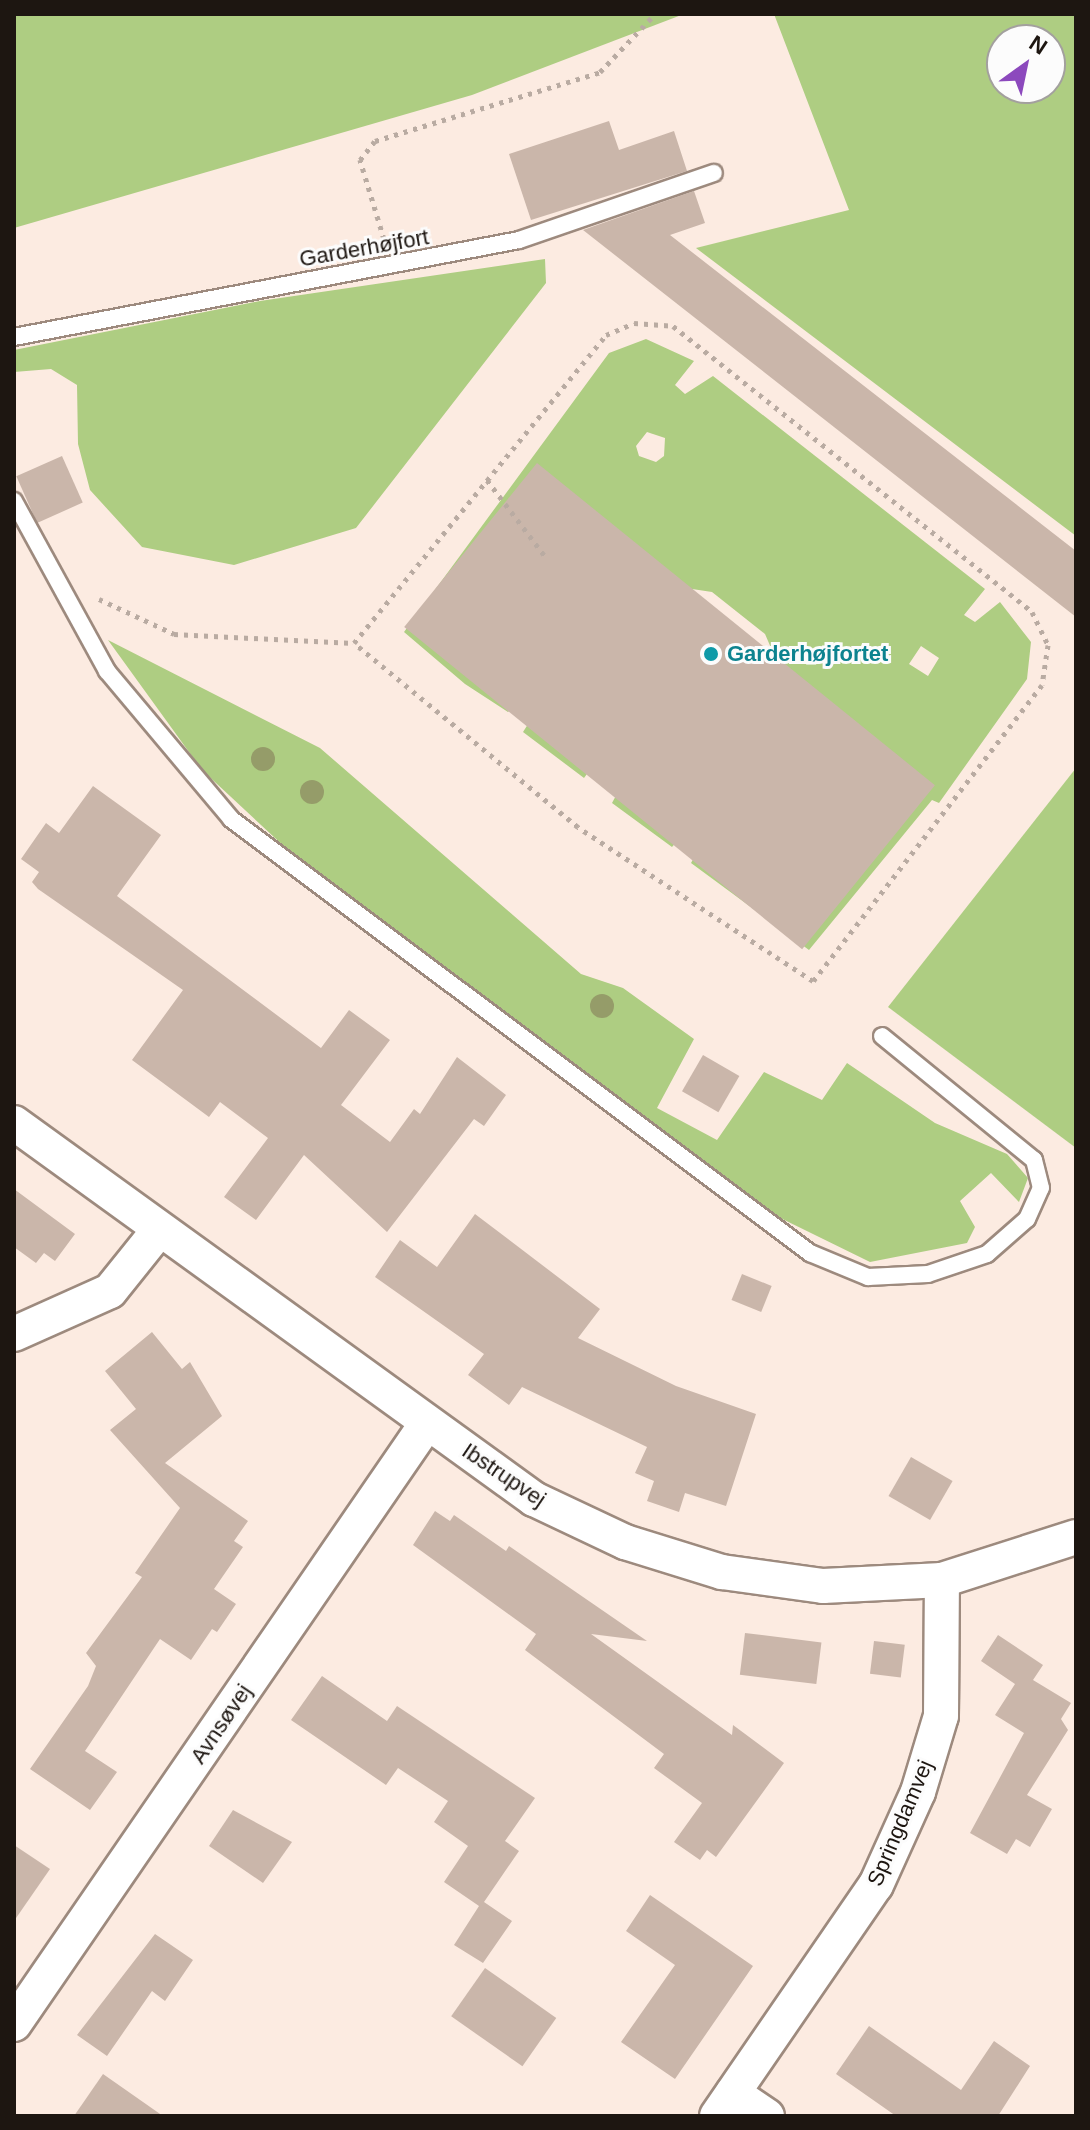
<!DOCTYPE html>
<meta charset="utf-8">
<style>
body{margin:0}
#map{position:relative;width:1090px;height:2130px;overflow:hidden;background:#fcebe1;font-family:Arial,sans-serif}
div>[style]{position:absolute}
.green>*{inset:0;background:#aecd82}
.building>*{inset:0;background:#cab6aa;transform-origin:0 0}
.path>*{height:5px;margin-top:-2.5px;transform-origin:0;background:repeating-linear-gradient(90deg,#b9aba2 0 4px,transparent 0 10px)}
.roads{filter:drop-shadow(2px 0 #9d8a7e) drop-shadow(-2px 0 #9d8a7e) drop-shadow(0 2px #9d8a7e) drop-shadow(0 -2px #9d8a7e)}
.service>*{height:16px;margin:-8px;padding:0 8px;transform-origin:8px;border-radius:8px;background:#fff}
.minor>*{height:34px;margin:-17px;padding:0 17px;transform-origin:17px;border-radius:17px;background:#fff}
.trees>*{width:24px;height:24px;margin:-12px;border-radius:50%;background:#959c69}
.dots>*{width:22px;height:22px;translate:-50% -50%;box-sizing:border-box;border:4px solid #fcfcfc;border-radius:50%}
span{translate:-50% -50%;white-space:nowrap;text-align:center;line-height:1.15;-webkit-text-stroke:6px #fcfcfc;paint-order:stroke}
.street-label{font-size:22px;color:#1d1611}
.culture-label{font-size:22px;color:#0d838f;font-weight:700}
.left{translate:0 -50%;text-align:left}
.frame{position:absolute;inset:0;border:16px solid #1d1611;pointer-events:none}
.north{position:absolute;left:986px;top:24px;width:80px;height:80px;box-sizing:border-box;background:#fcfcfc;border:2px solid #a3a09e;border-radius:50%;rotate:33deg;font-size:22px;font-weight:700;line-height:32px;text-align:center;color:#1d1611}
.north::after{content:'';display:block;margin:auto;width:28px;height:36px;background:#8c49bd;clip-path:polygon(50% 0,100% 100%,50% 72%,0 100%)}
</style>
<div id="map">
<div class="green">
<i style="clip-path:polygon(14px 14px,684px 14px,472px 95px,14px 228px)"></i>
<i style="clip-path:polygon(evenodd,774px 14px,1076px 14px,1076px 536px,696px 248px,849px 210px,774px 14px,1050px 40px,1050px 88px,1002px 88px,1002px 40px,1050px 40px)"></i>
<i style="clip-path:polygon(545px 259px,546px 283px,356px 528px,234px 565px,142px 547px,90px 490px,78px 444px,77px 385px,51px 369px,14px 372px,14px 350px,260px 301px)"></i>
<i style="clip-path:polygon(evenodd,646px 339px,694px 361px,675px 385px,685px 394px,713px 376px,985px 589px,964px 615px,975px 622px,1000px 602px,1031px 642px,1027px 679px,939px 803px,932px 800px,809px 950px,691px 863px,696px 854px,679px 839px,672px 847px,612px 803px,619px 790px,592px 767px,584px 778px,523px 732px,530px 721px,513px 707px,508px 712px,465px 684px,404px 632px,609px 353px,646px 339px,647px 432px,665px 438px,664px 456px,656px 462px,639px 456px,636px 446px,647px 432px,646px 339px,659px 584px,712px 592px,765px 634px,787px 685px,659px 584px,646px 339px,921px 646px,939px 658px,928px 676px,909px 664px,921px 646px)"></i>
<i style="clip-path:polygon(108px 640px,320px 748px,581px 974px,623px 988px,694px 1039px,657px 1108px,717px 1140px,764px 1072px,822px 1100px,847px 1063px,935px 1123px,1007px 1154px,1028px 1178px,1019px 1202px,991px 1173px,960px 1201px,975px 1227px,967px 1243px,870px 1262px,762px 1209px,303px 864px,202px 770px)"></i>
<i style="clip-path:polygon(1076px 768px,1076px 1148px,888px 1007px)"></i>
</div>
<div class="building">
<i style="clip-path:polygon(609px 121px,619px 150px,674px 131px,687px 171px,531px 220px,509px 154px)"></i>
<i style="clip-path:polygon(694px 191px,705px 223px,670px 235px,1076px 551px,1076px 617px,583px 230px)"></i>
<i style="left:62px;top:456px;width:51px;height:50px;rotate:66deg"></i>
<i style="left:537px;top:463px;width:512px;height:211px;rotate:39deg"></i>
<i style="clip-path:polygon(93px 786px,161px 835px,117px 896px,321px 1048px,349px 1010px,390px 1040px,341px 1105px,390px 1142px,414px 1109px,420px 1114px,457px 1057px,506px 1095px,484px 1126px,474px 1119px,387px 1232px,304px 1155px,256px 1220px,224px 1197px,268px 1138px,220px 1102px,209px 1117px,132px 1060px,183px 990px,38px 889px,32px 882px,39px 872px,21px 859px,46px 823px,59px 833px)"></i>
<i style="left:703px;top:1055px;width:42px;height:42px;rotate:30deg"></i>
<i style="clip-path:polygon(14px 1189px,75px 1234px,55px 1261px,44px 1253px,36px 1263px,14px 1247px)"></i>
<i style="clip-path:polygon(475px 1214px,600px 1309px,578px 1338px,676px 1386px,756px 1414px,726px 1506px,685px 1493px,679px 1512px,647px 1501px,654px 1481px,635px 1473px,647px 1447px,522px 1387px,509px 1405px,468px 1375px,484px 1354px,375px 1277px,400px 1240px,437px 1267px)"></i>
<i style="left:742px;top:1274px;width:32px;height:28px;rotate:22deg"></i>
<i style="clip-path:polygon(152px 1332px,182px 1369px,190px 1362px,222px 1416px,165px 1463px,248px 1521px,234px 1541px,243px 1547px,214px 1589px,236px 1604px,217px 1632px,212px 1629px,191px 1660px,160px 1639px,85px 1751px,117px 1772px,90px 1810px,30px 1769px,88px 1686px,96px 1666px,86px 1653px,142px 1577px,135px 1573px,180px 1508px,110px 1430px,136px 1409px,105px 1371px)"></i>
<i style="left:911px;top:1457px;width:48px;height:45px;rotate:30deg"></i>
<i style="clip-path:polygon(435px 1511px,450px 1521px,454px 1515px,506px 1551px,509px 1546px,647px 1641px,591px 1634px,732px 1735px,733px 1725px,784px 1763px,716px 1857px,707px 1850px,700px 1860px,674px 1842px,702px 1803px,654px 1768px,664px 1754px,525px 1650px,536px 1634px,413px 1545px)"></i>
<i style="left:745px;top:1633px;width:77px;height:42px;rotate:7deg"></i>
<i style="clip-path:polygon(998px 1635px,1043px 1665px,1033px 1680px,1071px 1703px,1061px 1719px,1068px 1730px,1027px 1795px,1052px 1809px,1030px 1847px,1016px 1839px,1007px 1854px,970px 1833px,1024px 1733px,995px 1715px,1015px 1684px,981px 1661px)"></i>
<i style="left:874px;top:1641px;width:31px;height:33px;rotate:7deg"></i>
<i style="clip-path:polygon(322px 1676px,387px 1721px,397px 1706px,535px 1798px,505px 1841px,519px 1851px,484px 1902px,512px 1921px,483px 1963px,454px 1945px,479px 1906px,444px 1882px,468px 1846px,434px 1822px,448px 1801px,398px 1768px,386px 1785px,291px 1720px)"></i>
<i style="clip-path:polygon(233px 1810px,292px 1842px,263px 1883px,209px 1846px)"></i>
<i style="clip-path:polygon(14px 1845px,50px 1869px,14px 1921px)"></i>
<i style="clip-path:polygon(650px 1895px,753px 1966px,675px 2079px,621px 2042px,675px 1965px,626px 1931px)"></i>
<i style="clip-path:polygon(155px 1934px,193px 1960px,165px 2001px,152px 1991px,107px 2056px,77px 2035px)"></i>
<i style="left:485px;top:1968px;width:87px;height:59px;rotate:35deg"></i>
<i style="clip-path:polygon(869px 2026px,961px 2090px,994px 2041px,1030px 2066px,998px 2116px,896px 2116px,836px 2074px)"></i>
<i style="clip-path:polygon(103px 2074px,163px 2116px,74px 2116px)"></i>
</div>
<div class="path">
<i style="left:384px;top:239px;width:83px;rotate:-106.9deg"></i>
<i style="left:360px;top:160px;width:24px;rotate:-52deg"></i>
<i style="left:375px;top:141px;width:235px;rotate:-17deg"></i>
<i style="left:600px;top:72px;width:80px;rotate:-46.5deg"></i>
<i style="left:487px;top:480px;width:99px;rotate:52.8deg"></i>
<i style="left:99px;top:599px;width:83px;rotate:25deg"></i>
<i style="left:174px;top:634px;width:180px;rotate:2.9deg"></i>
<i style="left:354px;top:643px;width:398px;rotate:-50.7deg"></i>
<i style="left:606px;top:335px;width:30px;rotate:-23deg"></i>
<i style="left:634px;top:323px;width:39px;rotate:4deg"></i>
<i style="left:673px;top:326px;width:459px;rotate:38.5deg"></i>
<i style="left:1032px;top:612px;width:37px;rotate:64deg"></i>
<i style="left:1048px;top:645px;width:40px;rotate:98.5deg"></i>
<i style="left:1042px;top:685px;width:374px;rotate:127.7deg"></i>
<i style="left:813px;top:981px;width:281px;rotate:-146.8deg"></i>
<i style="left:578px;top:827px;width:290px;rotate:-140.6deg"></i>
</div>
<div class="roads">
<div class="service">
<i style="left:14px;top:337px;width:514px;rotate:-10.87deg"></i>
<i style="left:519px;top:240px;width:206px;rotate:-19deg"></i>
<i style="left:14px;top:501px;width:194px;rotate:61.3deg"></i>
<i style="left:107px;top:671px;width:193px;rotate:50deg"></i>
<i style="left:231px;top:819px;width:724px;rotate:36.85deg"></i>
<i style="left:810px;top:1253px;width:63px;rotate:22.5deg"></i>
<i style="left:868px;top:1277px;width:60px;rotate:-2.9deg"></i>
<i style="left:928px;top:1274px;width:62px;rotate:-18.7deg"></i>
<i style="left:987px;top:1254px;width:53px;rotate:-41.2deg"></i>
<i style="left:1027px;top:1219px;width:34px;rotate:-66deg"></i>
<i style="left:1041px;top:1188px;width:29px;rotate:-104deg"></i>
<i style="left:1034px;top:1160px;width:196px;rotate:-140.8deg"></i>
</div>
<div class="minor">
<i style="left:14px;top:1123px;width:642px;rotate:35.87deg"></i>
<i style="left:534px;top:1499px;width:101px;rotate:25.3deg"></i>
<i style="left:625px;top:1542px;width:102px;rotate:17.2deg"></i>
<i style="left:722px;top:1572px;width:102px;rotate:7.9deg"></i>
<i style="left:823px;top:1586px;width:119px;rotate:-2.9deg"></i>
<i style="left:942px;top:1580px;width:141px;rotate:-17.8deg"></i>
<i style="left:14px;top:1334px;width:105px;rotate:-24.1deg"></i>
<i style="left:110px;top:1291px;width:78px;rotate:-51.2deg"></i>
<i style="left:14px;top:2024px;width:729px;rotate:-55.5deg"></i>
<i style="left:733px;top:2093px;width:41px;rotate:34.1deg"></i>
<i style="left:717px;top:2116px;width:280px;rotate:-55.5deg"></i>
<i style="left:876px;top:1885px;width:102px;rotate:-65.7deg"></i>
<i style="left:918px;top:1792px;width:79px;rotate:-73.2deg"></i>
<i style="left:941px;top:1716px;width:136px;rotate:-89.6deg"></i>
</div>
</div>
<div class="trees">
<i style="left:263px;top:759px"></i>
<i style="left:312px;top:792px"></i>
<i style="left:602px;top:1006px"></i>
</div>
<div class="dots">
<i style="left:711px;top:654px;background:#0f9aa8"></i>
</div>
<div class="street-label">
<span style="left:364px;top:248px;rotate:-10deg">Garderhøjfort</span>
<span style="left:504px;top:1475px;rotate:34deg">Ibstrupvej</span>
<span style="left:221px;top:1724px;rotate:-56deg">Avnsøvej</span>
<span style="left:900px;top:1823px;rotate:-67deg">Springdamvej</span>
</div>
<div class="culture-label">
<span class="left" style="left:727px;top:654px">Garderhøjfortet</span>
</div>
<div class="frame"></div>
<div class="north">N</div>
</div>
